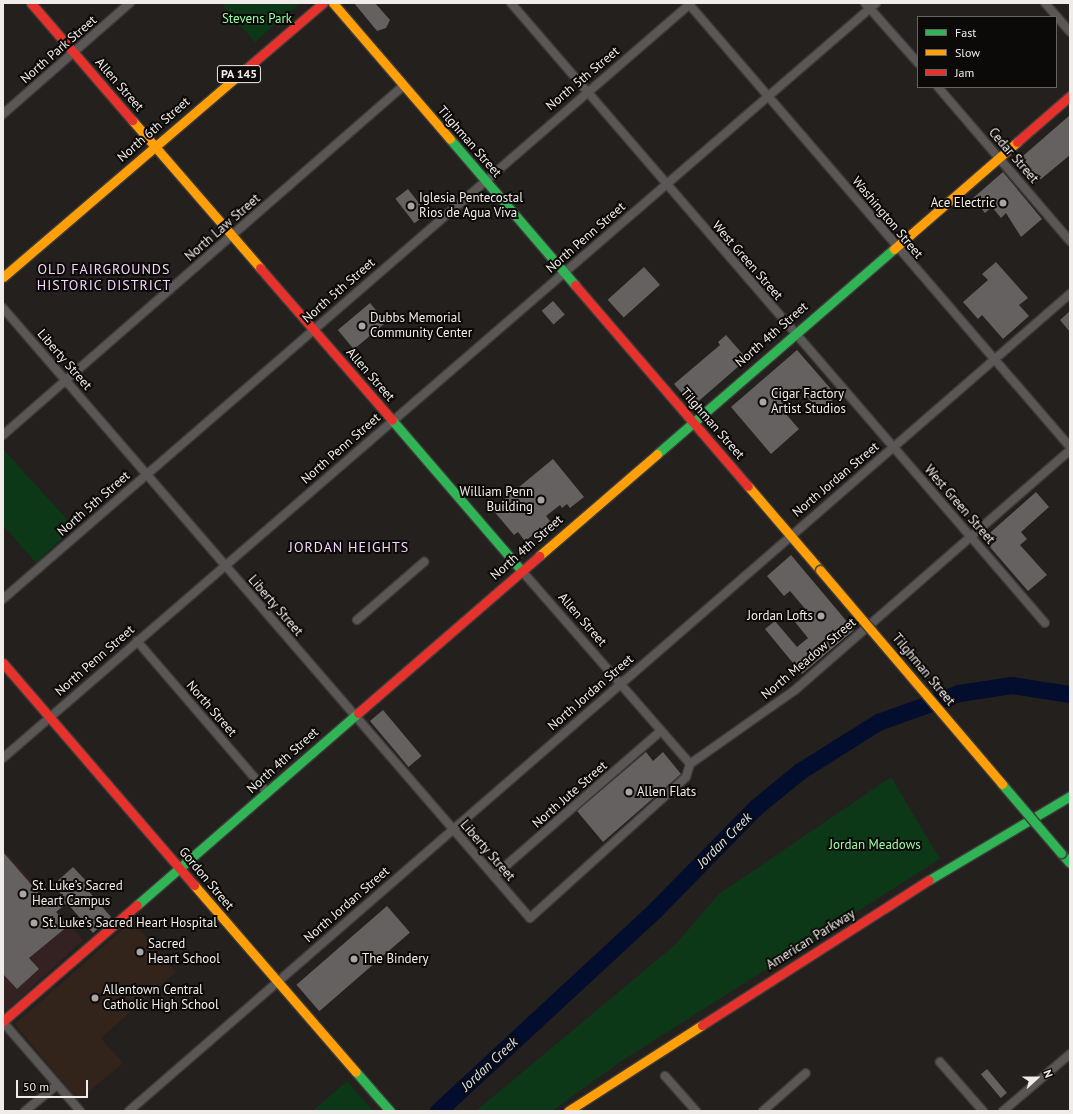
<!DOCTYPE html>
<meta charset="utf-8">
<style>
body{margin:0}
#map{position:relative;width:1073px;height:1114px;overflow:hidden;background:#23201e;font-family:"PT Sans",sans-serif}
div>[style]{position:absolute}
.education>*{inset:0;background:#32231b}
.medical>*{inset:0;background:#332221}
.green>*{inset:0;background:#0d3817}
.river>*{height:17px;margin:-8.5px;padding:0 8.5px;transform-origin:8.5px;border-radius:8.5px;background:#030d2d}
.building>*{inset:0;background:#646160;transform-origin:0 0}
.roads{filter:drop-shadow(1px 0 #3d3b39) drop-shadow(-1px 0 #3d3b39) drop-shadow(0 1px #3d3b39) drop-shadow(0 -1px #3d3b39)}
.street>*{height:8px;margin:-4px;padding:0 4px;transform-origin:4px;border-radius:4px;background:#5a5756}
.fast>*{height:9px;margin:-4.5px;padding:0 4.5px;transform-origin:4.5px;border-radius:4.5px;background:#30b455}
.slow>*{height:9px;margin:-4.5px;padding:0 4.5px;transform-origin:4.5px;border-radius:4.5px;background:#ff9f0a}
.jam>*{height:9px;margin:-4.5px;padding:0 4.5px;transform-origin:4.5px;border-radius:4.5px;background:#e5322d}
.bridges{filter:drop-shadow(1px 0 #3d3b39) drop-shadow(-1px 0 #3d3b39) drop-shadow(0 1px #3d3b39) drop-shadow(0 -1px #3d3b39)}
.fast-bridge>*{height:9px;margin:-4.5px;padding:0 4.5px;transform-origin:4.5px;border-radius:4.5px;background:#30b455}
.slow-bridge>*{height:9px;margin:-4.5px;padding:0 4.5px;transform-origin:4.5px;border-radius:4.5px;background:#ff9f0a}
.dots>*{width:11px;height:11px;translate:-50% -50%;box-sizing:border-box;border:2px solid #0c0a08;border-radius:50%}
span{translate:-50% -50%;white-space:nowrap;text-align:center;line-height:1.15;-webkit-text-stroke:4px #0c0a08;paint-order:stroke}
.shield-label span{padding:1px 3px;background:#0c0a08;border:1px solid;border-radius:3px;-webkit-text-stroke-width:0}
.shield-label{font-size:12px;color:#f0ecea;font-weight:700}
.park-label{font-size:13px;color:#94fea2}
.street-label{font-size:13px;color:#f0ecea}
.poi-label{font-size:13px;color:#f0ecea}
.left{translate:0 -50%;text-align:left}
.right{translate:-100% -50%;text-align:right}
.neighbourhood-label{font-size:14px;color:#f6d6fc;letter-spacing:1px}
.water-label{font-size:14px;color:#d4e3f7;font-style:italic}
.frame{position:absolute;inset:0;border:4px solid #f0ecea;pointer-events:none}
.legend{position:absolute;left:917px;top:16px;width:140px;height:72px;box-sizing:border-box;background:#0c0a08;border:1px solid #676462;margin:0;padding:5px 7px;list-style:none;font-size:12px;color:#f0ecea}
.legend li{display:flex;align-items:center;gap:8px;height:20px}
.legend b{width:20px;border:1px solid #676462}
.north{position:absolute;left:1017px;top:1058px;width:40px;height:40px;-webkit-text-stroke:3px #0c0a08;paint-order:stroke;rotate:69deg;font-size:11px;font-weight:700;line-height:16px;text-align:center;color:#f0ecea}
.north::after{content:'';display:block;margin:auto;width:14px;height:18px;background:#f0ecea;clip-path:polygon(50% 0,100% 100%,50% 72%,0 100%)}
.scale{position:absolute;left:16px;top:1080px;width:72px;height:18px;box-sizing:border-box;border:2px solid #f0ecea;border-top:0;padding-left:5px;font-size:12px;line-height:14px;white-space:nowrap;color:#f0ecea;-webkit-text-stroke:3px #0c0a08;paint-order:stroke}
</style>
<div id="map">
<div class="education">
<i style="clip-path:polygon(132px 921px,176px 972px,101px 1038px,123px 1063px,78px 1101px,15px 1024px)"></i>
</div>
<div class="medical">
<i style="clip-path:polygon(3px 849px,83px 940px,5px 1012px,3px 1011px)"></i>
</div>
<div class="green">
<i style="clip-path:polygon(221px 3px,300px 3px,255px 42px)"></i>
<i style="clip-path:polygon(3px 449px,74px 527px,36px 563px,3px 525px)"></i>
<i style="clip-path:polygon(891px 777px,940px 859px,620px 1062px,552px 1111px,476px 1111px,675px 945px,719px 894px)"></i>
<i style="clip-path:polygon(347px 1081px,373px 1111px,312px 1111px,321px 1104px)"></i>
</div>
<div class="river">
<i style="left:438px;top:1111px;width:297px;rotate:-42.8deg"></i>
<i style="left:656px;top:909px;width:143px;rotate:-45.6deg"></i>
<i style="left:756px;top:807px;width:57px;rotate:-39.3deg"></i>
<i style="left:800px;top:771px;width:92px;rotate:-32.1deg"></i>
<i style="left:878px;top:722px;width:86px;rotate:-19.7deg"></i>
<i style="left:959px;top:693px;width:53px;rotate:-8.7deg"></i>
<i style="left:1011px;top:685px;width:60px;rotate:8.7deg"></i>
</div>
<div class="building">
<i style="clip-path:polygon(354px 3px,375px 3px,390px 20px,386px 28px,377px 31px)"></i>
<i style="clip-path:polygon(1070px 115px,1070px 155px,1035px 184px,1016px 162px)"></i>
<i style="clip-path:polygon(1003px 172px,1042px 219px,1021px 237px,1006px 213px,1001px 218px,992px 207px,985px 213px,973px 198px)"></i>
<i style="left:408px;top:189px;width:31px;height:16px;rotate:52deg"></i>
<i style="clip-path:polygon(996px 262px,1028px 298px,1019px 305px,1029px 316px,1003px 339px,982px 315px,978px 319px,963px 302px,988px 280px,982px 274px)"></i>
<i style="left:644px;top:267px;width:24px;height:49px;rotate:48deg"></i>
<i style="left:553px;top:301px;width:18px;height:15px;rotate:49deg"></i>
<i style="left:370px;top:303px;width:25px;height:42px;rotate:50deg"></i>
<i style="clip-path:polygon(1070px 311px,1070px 332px,1060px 320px)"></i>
<i style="clip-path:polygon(726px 335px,747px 359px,693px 406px,674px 384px,720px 345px,718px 342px)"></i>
<i style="clip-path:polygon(797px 350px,837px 396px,820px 412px,799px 388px,786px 399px,794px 408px,786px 414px,799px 429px,771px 454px,731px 407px)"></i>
<i style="clip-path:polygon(553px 459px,584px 497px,570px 508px,567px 504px,562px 508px,560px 505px,546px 516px,550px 521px,547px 524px,550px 529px,542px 536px,538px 531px,525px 541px,518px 532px,514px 535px,492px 509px)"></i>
<i style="clip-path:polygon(1036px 492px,1049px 507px,1021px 532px,1027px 539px,1020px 545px,1047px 575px,1028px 591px,983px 539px)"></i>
<i style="clip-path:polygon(791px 555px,854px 630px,802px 674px,765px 629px,775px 621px,797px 647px,808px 638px,795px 622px,807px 611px,790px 591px,784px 596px,767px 576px)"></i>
<i style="left:383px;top:710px;width:60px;height:17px;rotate:50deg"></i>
<i style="clip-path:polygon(646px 752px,653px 761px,663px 752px,681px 774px,603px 842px,577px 811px)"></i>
<i style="clip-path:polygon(3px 852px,49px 905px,61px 894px,53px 885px,73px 867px,89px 884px,85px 887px,111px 917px,93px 933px,67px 903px,56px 912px,68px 926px,29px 958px,39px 969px,17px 989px,3px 974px)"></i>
<i style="left:387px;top:906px;width:35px;height:120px;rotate:49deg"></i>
<i style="left:987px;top:1069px;width:31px;height:8px;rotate:50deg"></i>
</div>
<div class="roads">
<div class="street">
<i style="left:511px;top:3px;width:818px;rotate:49.26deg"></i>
<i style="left:688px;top:3px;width:586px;rotate:49.29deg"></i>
<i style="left:865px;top:3px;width:80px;rotate:48.5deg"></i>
<i style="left:1045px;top:3px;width:38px;rotate:49deg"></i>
<i style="left:938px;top:87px;width:203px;rotate:49.4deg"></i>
<i style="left:3px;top:114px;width:169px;rotate:-41.2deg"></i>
<i style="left:3px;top:308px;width:806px;rotate:49.18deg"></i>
<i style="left:530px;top:918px;width:210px;rotate:-42.1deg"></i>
<i style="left:686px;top:777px;width:14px;rotate:-73deg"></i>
<i style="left:690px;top:764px;width:128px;rotate:-35.2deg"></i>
<i style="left:795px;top:690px;width:365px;rotate:-41.1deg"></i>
<i style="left:3px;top:435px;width:531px;rotate:-41.1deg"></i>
<i style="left:521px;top:570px;width:257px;rotate:48.9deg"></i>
<i style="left:3px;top:599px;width:910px;rotate:-40.9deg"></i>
<i style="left:357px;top:620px;width:89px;rotate:-40.9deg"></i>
<i style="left:137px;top:641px;width:199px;rotate:49.3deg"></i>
<i style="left:3px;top:758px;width:1154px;rotate:-40.85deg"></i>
<i style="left:494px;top:876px;width:221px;rotate:-41deg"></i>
<i style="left:3px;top:1022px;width:118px;rotate:49.1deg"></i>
<i style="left:940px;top:1062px;width:65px;rotate:48.7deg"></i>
<i style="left:665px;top:1076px;width:47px;rotate:48.5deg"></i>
<i style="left:25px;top:1111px;width:41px;rotate:-39.1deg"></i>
<i style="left:129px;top:1111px;width:1246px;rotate:-40.97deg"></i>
<i style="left:763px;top:1111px;width:57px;rotate:-41.5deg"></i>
<i style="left:1003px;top:1111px;width:88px;rotate:-40.4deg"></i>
</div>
<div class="fast">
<i style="left:450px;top:139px;width:192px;rotate:49.4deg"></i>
<i style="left:392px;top:420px;width:198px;rotate:49.3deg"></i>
<i style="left:657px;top:454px;width:313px;rotate:-40.9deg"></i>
<i style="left:1061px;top:853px;width:13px;rotate:48deg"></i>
<i style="left:929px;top:880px;width:164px;rotate:-30.8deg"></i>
<i style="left:137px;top:905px;width:293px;rotate:-41deg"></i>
<i style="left:356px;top:1072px;width:52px;rotate:48.9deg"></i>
</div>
<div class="slow">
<i style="left:333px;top:3px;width:179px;rotate:49.3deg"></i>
<i style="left:132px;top:120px;width:196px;rotate:49.1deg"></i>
<i style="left:894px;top:249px;width:163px;rotate:-41deg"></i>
<i style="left:3px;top:277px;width:313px;rotate:-40.6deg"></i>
<i style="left:748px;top:486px;width:111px;rotate:49.4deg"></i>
<i style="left:539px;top:556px;width:156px;rotate:-40.8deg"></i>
<i style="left:194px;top:885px;width:247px;rotate:49.1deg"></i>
<i style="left:568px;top:1111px;width:159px;rotate:-32.7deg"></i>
</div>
<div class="jam">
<i style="left:31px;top:3px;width:155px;rotate:49.2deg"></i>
<i style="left:241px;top:73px;width:108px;rotate:-40.5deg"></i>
<i style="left:1017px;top:142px;width:70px;rotate:-41deg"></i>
<i style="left:260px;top:268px;width:201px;rotate:49deg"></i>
<i style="left:575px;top:285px;width:265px;rotate:49.3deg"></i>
<i style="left:3px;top:663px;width:293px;rotate:49.3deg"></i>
<i style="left:358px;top:713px;width:240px;rotate:-40.9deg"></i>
<i style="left:3px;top:1021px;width:177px;rotate:-40.9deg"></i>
<i style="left:702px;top:1025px;width:269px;rotate:-32.6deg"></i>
</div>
</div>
<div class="bridges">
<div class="fast-bridge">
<i style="left:1002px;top:784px;width:91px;rotate:49.5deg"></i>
</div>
<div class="slow-bridge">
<i style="left:820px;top:570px;width:281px;rotate:49.6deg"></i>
</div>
</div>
<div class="dots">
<i style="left:1003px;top:203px;background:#a8a5a3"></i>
<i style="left:411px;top:206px;background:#a8a5a3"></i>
<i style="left:362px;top:326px;background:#a8a5a3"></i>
<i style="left:763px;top:402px;background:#a8a5a3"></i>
<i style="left:541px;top:500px;background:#a8a5a3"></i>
<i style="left:821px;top:616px;background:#a8a5a3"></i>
<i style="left:629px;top:792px;background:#a8a5a3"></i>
<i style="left:23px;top:894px;background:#a8a5a3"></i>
<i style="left:34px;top:923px;background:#a8a5a3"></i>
<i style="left:140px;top:952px;background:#a8a5a3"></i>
<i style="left:354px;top:959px;background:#a8a5a3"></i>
<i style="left:95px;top:998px;background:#a8a5a3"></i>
</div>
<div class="shield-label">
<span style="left:239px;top:74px">PA 145</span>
</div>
<div class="park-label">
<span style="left:257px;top:19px">Stevens Park</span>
<span style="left:875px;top:845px">Jordan Meadows</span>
</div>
<div class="street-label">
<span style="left:59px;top:50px;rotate:-41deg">North Park Street</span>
<span style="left:583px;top:79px;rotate:-40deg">North 5th Street</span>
<span style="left:119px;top:85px;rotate:49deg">Allen Street</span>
<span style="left:154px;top:130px;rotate:-41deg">North 6th Street</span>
<span style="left:469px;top:142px;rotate:49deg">Tilghman Street</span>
<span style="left:1013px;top:156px;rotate:49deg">Cedar Street</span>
<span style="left:887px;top:218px;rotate:50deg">Washington Street</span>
<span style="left:223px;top:228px;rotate:-41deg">North Law Street</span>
<span style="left:586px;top:238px;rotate:-41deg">North Penn Street</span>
<span style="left:747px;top:261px;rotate:49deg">West Green Street</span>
<span style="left:339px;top:291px;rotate:-41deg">North 5th Street</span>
<span style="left:772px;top:335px;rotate:-41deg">North 4th Street</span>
<span style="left:64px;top:360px;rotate:49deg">Liberty Street</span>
<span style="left:370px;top:375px;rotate:49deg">Allen Street</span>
<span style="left:712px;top:424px;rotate:49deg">Tilghman Street</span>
<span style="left:341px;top:449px;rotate:-41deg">North Penn Street</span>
<span style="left:836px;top:480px;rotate:-40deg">North Jordan Street</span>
<span style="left:94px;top:504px;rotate:-41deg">North 5th Street</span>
<span style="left:959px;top:505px;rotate:49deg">West Green Street</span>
<span style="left:527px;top:548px;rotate:-41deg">North 4th Street</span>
<span style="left:275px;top:606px;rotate:49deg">Liberty Street</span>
<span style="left:582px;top:620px;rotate:49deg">Allen Street</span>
<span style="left:809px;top:659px;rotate:-40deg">North Meadow Street</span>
<span style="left:95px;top:661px;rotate:-41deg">North Penn Street</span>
<span style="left:923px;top:670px;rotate:50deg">Tilghman Street</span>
<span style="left:591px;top:693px;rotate:-41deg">North Jordan Street</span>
<span style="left:211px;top:709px;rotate:49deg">North Street</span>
<span style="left:283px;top:761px;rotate:-42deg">North 4th Street</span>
<span style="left:570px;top:795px;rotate:-41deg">North Jute Street</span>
<span style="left:487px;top:851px;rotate:49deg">Liberty Street</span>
<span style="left:206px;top:879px;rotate:50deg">Gordon Street</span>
<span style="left:347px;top:905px;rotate:-41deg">North Jordan Street</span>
<span style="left:811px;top:940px;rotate:-32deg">American Parkway</span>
</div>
<div class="poi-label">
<span class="left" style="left:419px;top:206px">Iglesia Pentecostal<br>Rios de Agua Viva</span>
<span class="right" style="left:995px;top:203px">Ace Electric</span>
<span class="left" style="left:370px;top:326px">Dubbs Memorial<br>Community Center</span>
<span class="left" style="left:771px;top:402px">Cigar Factory<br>Artist Studios</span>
<span class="right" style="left:533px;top:500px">William Penn<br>Building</span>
<span class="right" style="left:813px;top:616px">Jordan Lofts</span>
<span class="left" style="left:637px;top:792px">Allen Flats</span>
<span class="left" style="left:32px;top:894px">St. Luke’s Sacred<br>Heart Campus</span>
<span class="left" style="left:42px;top:923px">St. Luke’s Sacred Heart Hospital</span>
<span class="left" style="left:148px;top:952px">Sacred<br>Heart School</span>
<span class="left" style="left:362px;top:959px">The Bindery</span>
<span class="left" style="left:103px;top:998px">Allentown Central<br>Catholic High School</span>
</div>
<div class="neighbourhood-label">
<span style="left:104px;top:277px">OLD FAIRGROUNDS<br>HISTORIC DISTRICT</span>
<span style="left:349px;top:547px">JORDAN HEIGHTS</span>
</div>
<div class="water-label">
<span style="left:724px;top:840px;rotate:-45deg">Jordan Creek</span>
<span style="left:489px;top:1064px;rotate:-43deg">Jordan Creek</span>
</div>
<div class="frame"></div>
<ul class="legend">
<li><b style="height:5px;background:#30b455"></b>Fast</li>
<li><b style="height:5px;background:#ff9f0a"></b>Slow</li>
<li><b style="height:5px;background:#e5322d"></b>Jam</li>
</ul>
<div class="north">N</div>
<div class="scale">50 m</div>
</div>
